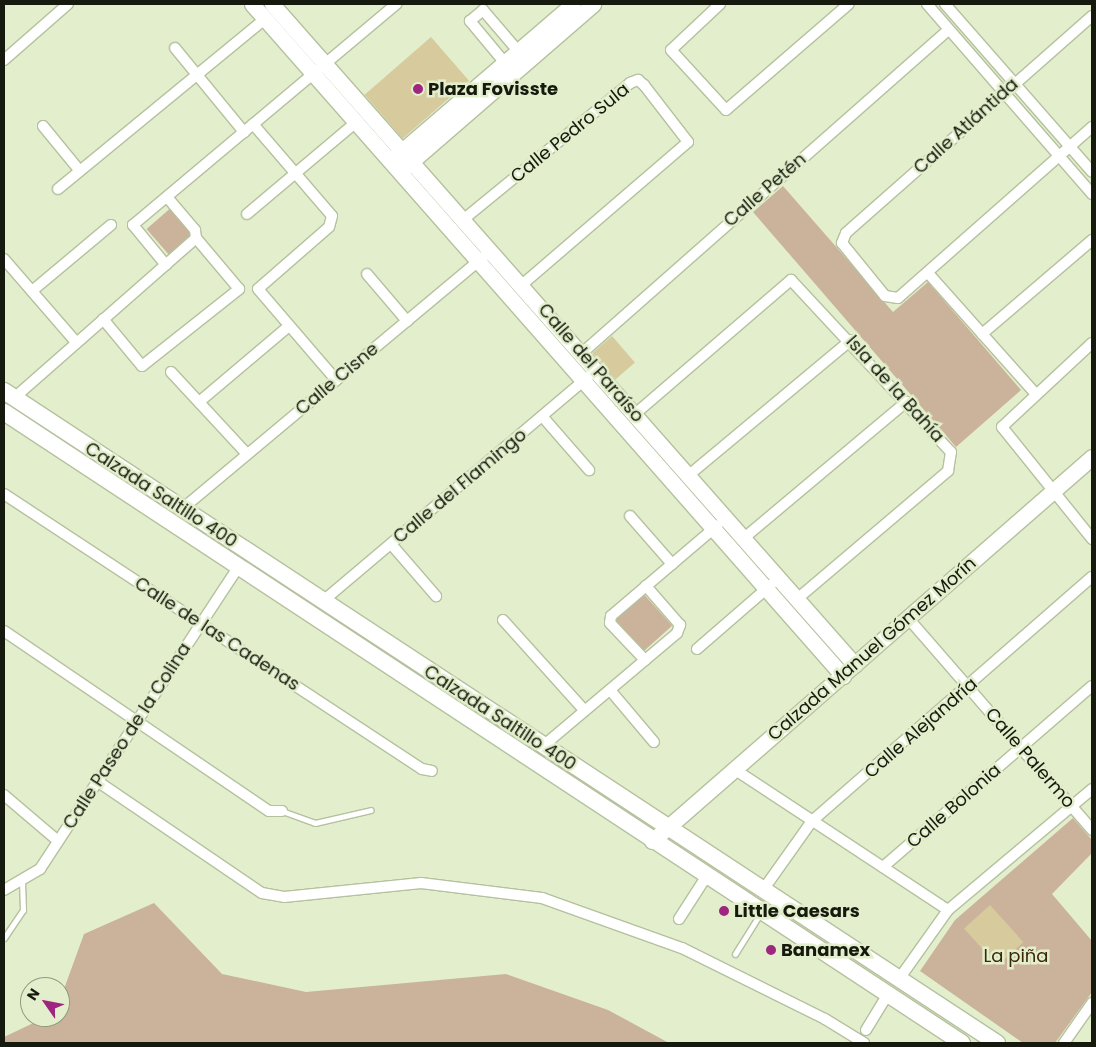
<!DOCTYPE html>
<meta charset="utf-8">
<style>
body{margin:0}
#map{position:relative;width:1096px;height:1047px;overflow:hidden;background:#e3efcc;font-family:Poppins,sans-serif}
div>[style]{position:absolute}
.green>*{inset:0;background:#cbb29a;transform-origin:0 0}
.building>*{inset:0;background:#d7ca9c;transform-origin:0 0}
.roads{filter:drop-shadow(1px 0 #b5c19e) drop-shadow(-1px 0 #b5c19e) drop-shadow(0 1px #b5c19e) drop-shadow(0 -1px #b5c19e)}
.lane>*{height:5px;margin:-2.5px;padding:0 2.5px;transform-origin:2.5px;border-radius:2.5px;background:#fff}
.street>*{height:10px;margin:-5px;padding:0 5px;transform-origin:5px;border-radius:5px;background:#fff}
.secondary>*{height:15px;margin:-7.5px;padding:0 7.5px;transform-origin:7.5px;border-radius:7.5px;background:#fff}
.primary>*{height:16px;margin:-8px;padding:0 8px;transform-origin:8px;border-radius:8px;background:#fff}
.dots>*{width:14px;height:14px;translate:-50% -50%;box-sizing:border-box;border:2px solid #e3efcc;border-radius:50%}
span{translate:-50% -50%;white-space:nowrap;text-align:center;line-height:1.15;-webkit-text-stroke:5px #e3efcc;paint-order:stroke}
.poi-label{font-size:18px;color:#161a0e;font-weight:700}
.left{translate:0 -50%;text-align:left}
.street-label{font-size:18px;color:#161a0e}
.park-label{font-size:18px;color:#3e2609}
.frame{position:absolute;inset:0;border:5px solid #161a0e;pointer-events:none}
.north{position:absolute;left:20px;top:977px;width:50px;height:50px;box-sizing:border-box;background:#e3efcc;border:1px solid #919a80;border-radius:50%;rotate:303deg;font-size:14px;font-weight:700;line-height:20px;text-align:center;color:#161a0e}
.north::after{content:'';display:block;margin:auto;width:18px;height:22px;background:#9e267e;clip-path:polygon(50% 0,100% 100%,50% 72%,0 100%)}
</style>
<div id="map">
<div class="green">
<i style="clip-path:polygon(783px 186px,893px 312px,928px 282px,1021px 390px,956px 447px,753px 212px)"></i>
<i style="left:173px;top:206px;width:35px;height:35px;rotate:49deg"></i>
<i style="left:640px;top:590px;width:48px;height:38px;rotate:48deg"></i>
<i style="clip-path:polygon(1073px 818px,1092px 840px,1092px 853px,1052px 894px,1092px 941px,1092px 992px,1055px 1043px,1023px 1043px,920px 971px,955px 920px)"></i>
<i style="clip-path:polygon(154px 903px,222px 974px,306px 992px,506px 974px,608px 1010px,669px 1043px,4px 1043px,4px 1037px,46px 1017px,60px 1017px,60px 1000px,84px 934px)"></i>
</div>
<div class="building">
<i style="left:431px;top:37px;width:58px;height:88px;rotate:49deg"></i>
<i style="left:612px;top:336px;width:35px;height:26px;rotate:49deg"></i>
<i style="left:990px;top:905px;width:50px;height:35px;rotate:48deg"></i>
</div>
<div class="roads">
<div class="lane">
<i style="left:282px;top:811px;width:35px;rotate:20deg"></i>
<i style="left:315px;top:823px;width:57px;rotate:-13.1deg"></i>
<i style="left:4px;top:938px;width:34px;rotate:-56deg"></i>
<i style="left:23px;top:910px;width:28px;rotate:-92deg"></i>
<i style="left:735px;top:954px;width:47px;rotate:-58deg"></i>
</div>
<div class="street">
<i style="left:720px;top:4px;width:67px;rotate:136.8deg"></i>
<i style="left:671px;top:50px;width:81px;rotate:47.5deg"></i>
<i style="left:726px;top:110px;width:162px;rotate:-40.8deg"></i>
<i style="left:927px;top:4px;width:252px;rotate:49deg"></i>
<i style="left:945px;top:4px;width:223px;rotate:48.8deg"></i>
<i style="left:1092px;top:16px;width:328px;rotate:138.6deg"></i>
<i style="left:846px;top:233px;width:11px;rotate:112deg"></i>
<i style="left:842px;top:243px;width:68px;rotate:50.9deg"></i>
<i style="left:885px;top:296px;width:13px;rotate:9deg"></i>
<i style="left:898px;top:298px;width:259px;rotate:-41.4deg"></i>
<i style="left:175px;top:48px;width:109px;rotate:50.6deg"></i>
<i style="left:4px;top:60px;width:85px;rotate:-41.2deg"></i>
<i style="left:505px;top:63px;width:55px;rotate:-129.8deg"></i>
<i style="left:470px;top:21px;width:17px;rotate:-40deg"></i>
<i style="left:483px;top:10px;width:54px;rotate:49.5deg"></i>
<i style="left:253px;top:124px;width:121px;rotate:49.3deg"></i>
<i style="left:332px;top:216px;width:11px;rotate:105deg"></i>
<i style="left:329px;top:227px;width:94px;rotate:138.9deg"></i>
<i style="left:258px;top:289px;width:120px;rotate:49.4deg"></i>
<i style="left:43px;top:126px;width:58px;rotate:50.6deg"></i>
<i style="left:58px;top:189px;width:268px;rotate:-39.4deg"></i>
<i style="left:247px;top:214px;width:141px;rotate:-40.1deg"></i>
<i style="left:464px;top:219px;width:215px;rotate:-39.3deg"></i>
<i style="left:630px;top:83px;width:9px;rotate:-21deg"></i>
<i style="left:638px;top:80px;width:8px;rotate:40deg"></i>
<i style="left:644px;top:85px;width:72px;rotate:52.3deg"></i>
<i style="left:688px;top:142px;width:219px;rotate:139.3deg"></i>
<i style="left:4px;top:259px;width:110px;rotate:49.1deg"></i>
<i style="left:166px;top:265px;width:52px;rotate:-129.5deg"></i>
<i style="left:133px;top:225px;width:344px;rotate:-40deg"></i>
<i style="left:928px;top:273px;width:161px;rotate:48.3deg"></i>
<i style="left:367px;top:274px;width:62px;rotate:49.6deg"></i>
<i style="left:32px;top:291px;width:103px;rotate:-39.9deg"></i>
<i style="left:103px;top:319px;width:61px;rotate:50.3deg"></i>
<i style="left:142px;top:366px;width:124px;rotate:-38.4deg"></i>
<i style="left:239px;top:289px;width:67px;rotate:-130.1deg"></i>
<i style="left:982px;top:334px;width:145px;rotate:-40.5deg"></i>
<i style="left:1092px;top:343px;width:123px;rotate:137deg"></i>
<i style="left:1002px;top:427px;width:144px;rotate:51.2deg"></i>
<i style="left:582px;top:353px;width:489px;rotate:-41.4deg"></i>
<i style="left:171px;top:372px;width:112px;rotate:47.2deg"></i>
<i style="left:14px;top:398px;width:242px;rotate:-41.3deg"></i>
<i style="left:196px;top:238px;width:8px;rotate:-97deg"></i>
<i style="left:195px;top:230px;width:43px;rotate:-130.3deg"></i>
<i style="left:199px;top:402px;width:118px;rotate:-40.2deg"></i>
<i style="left:635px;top:414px;width:206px;rotate:-40.7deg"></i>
<i style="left:791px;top:280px;width:235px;rotate:47.1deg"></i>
<i style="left:951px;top:452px;width:19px;rotate:99deg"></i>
<i style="left:948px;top:471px;width:198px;rotate:139.7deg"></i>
<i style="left:542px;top:416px;width:72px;rotate:49deg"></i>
<i style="left:689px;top:475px;width:211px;rotate:-39.8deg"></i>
<i style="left:4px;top:494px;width:500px;rotate:33.34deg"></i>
<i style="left:422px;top:769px;width:10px;rotate:11deg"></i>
<i style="left:182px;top:509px;width:393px;rotate:-39.9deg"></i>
<i style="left:630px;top:516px;width:64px;rotate:48.8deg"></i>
<i style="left:744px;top:538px;width:212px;rotate:-40deg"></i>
<i style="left:391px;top:544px;width:69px;rotate:49.1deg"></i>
<i style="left:323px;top:601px;width:347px;rotate:-40.2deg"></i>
<i style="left:908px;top:618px;width:281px;rotate:49deg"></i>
<i style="left:503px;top:620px;width:122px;rotate:48deg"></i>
<i style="left:4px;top:631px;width:320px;rotate:34.2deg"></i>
<i style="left:269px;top:811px;width:13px"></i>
<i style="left:697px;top:649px;width:98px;rotate:-40.9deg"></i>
<i style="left:645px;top:660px;width:51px;rotate:-133.4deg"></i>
<i style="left:610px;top:623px;width:7px;rotate:-82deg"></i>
<i style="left:611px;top:616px;width:140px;rotate:-40.4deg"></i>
<i style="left:610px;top:690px;width:68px;rotate:49.8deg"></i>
<i style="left:543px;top:746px;width:175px;rotate:-40.1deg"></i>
<i style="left:677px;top:633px;width:9px;rotate:-69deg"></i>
<i style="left:680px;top:625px;width:52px;rotate:-131.1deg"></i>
<i style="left:734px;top:769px;width:256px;rotate:33.4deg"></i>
<i style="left:97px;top:781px;width:199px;rotate:34.2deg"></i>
<i style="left:262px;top:893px;width:22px;rotate:10deg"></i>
<i style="left:284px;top:897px;width:138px;rotate:-5.8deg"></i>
<i style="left:421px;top:883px;width:122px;rotate:7.1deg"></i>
<i style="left:542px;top:898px;width:149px;rotate:19.7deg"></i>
<i style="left:682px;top:948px;width:160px;rotate:26.4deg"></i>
<i style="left:825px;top:1019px;width:46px;rotate:31.6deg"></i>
<i style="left:4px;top:795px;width:71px;rotate:40.4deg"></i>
<i style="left:883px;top:867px;width:276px;rotate:-40.9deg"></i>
<i style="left:4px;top:890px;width:42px;rotate:-30.3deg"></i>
<i style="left:40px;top:869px;width:360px;rotate:-56.7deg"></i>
<i style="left:763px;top:890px;width:85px;rotate:-54.6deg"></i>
<i style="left:812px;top:821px;width:371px;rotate:-41.1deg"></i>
<i style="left:679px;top:919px;width:50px;rotate:-57.3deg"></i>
<i style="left:899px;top:979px;width:85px;rotate:-54.6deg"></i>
<i style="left:948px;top:910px;width:188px;rotate:-40deg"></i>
<i style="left:866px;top:1030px;width:42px;rotate:-58.6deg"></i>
<i style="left:1064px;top:1043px;width:49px;rotate:-55deg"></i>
</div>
<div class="secondary">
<i style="left:252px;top:4px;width:895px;rotate:48.67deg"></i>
<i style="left:272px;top:4px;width:881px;rotate:48.59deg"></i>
<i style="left:396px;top:156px;width:233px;rotate:-40.7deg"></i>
<i style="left:405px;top:167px;width:249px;rotate:-40.9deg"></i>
<i style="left:652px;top:841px;width:584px;rotate:-41.11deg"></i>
</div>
<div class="primary">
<i style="left:4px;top:391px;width:1188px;rotate:33.29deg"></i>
<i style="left:4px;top:412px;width:1147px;rotate:33.37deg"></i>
</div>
</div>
<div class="dots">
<i style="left:418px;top:89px;background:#9e267e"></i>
<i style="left:724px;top:911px;background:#9e267e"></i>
<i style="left:771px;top:950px;background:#9e267e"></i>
</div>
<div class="poi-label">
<span class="left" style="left:428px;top:89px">Plaza Fovisste</span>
<span class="left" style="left:734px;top:911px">Little Caesars</span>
<span class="left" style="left:781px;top:950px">Banamex</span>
</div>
<div class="street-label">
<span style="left:966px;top:126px;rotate:-42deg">Calle Atlántida</span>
<span style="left:570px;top:133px;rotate:-39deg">Calle Pedro Sula</span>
<span style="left:765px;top:190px;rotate:-41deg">Calle Petén</span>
<span style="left:591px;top:363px;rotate:49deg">Calle del Paraíso</span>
<span style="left:337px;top:379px;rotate:-40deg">Calle Cisne</span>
<span style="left:895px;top:389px;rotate:48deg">Isla de la Bahía</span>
<span style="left:460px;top:486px;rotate:-40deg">Calle del Flamingo</span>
<span style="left:161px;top:495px;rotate:33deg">Calzada Saltillo 400</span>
<span style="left:217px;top:634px;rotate:33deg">Calle de las Cadenas</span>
<span style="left:872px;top:649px;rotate:-41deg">Calzada Manuel Gómez Morín</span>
<span style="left:500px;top:718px;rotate:33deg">Calzada Saltillo 400</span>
<span style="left:921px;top:728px;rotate:-41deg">Calle Alejandría</span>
<span style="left:127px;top:736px;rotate:-57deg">Calle Paseo de la Colina</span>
<span style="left:1030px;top:758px;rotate:49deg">Calle Palermo</span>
<span style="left:954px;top:806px;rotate:-41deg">Calle Bolonia</span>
</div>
<div class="park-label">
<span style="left:1016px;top:956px">La piña</span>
</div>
<div class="frame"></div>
<div class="north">N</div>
</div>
